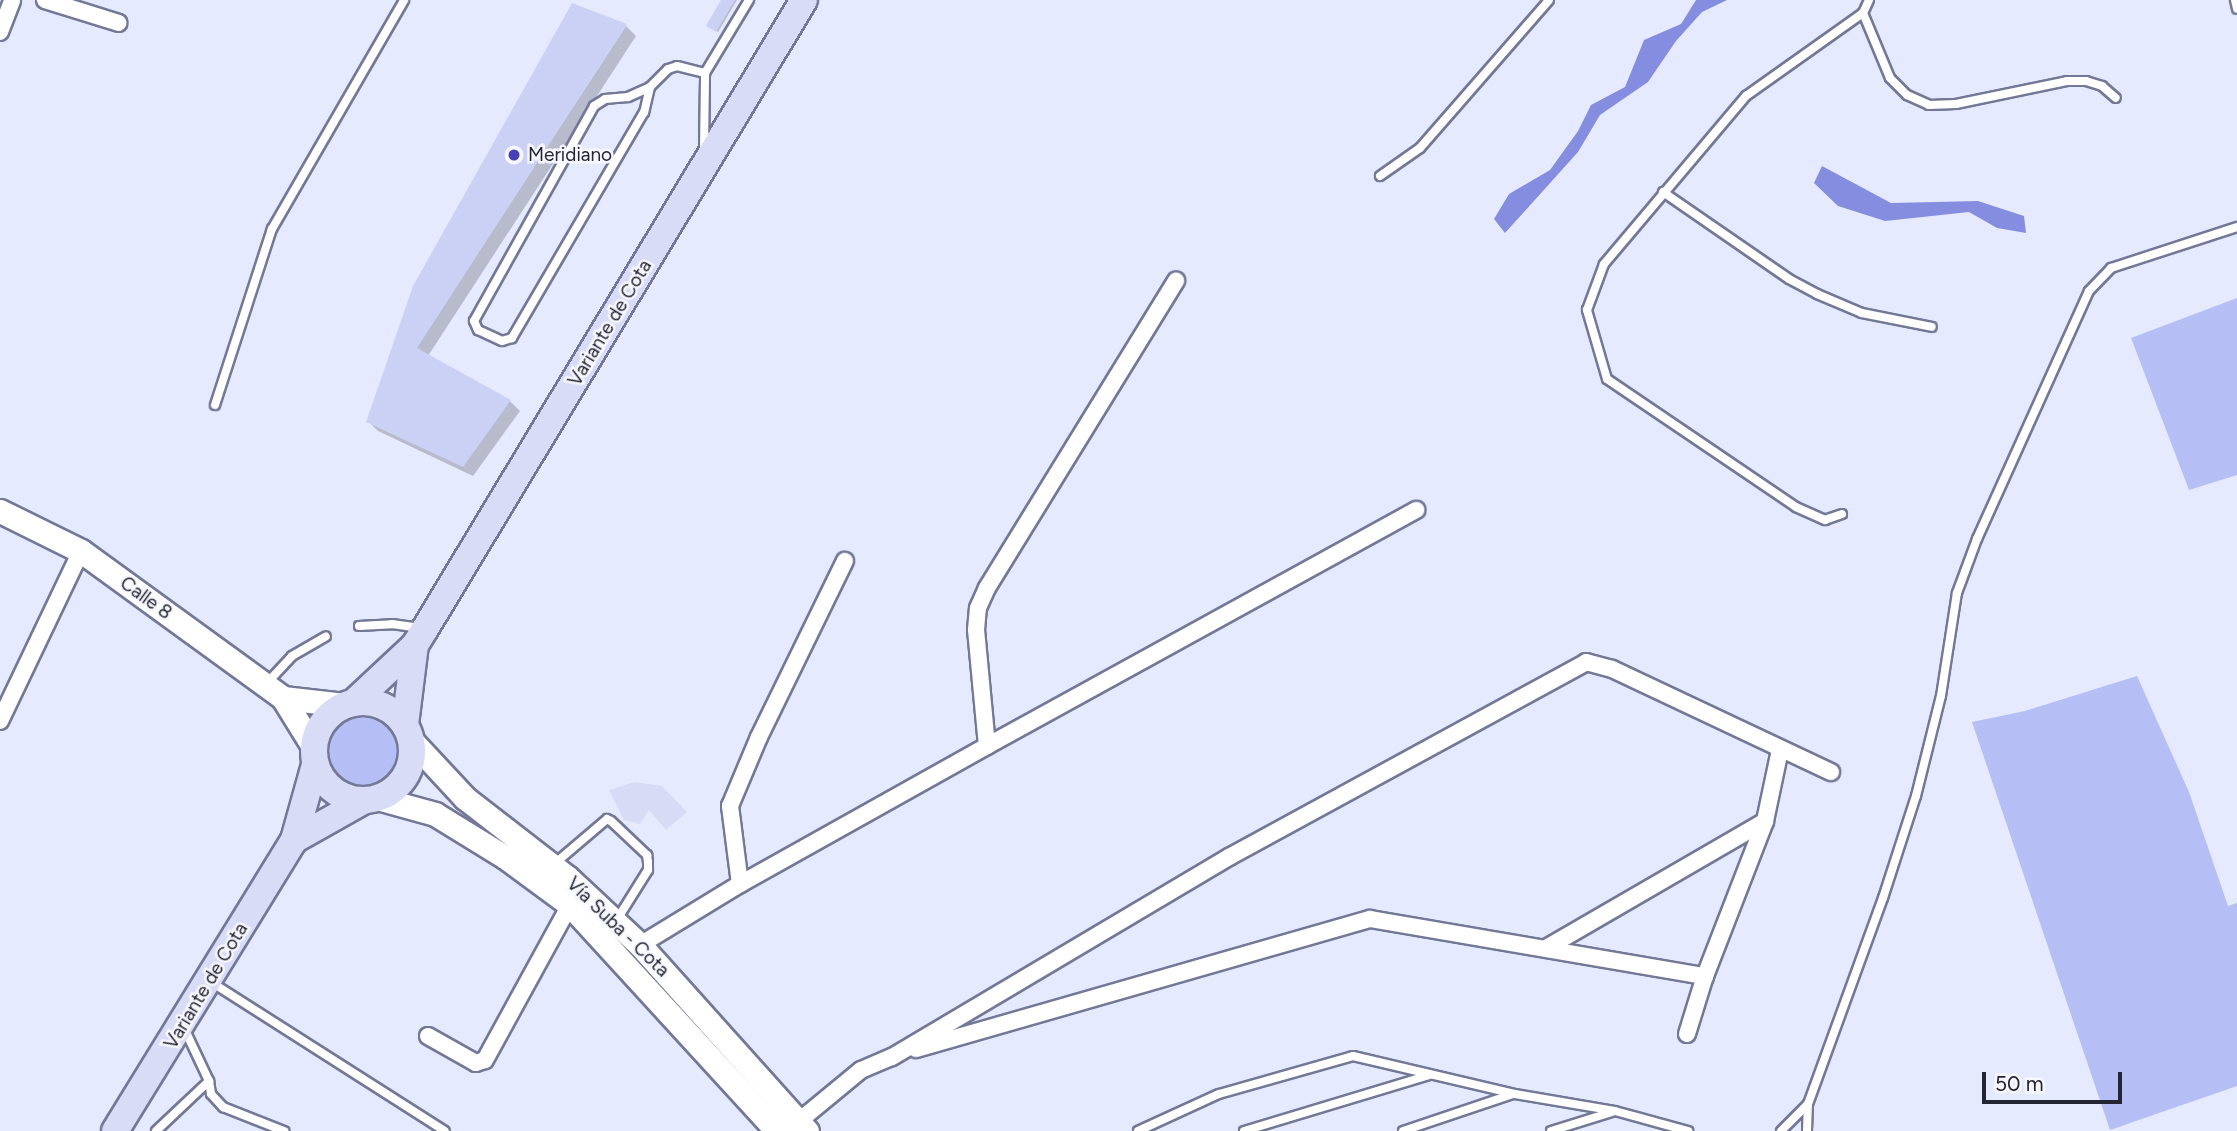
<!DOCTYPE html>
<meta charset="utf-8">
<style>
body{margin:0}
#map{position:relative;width:2237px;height:1131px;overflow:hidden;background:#e6eaff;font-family:Figtree,sans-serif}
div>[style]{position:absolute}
.built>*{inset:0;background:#d7dbf5}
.green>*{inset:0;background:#b6bef6}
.round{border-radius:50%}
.water>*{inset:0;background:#858de0}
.shadow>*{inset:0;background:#0003}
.building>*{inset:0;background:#cbd1f4}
.roads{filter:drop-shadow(2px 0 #737897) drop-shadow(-2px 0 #737897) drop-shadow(0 2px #737897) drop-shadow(0 -2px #737897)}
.lane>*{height:8px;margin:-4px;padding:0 4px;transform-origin:4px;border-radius:4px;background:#fff}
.street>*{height:16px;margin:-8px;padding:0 8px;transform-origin:8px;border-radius:8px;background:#fff}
.secondary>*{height:23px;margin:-11.5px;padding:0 11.5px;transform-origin:11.5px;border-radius:11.5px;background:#fff}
.primary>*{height:26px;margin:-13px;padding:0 13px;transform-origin:13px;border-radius:13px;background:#d8dcf7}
.primary>.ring{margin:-13px;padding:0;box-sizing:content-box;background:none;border:26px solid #d8dcf7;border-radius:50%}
.dots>*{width:19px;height:19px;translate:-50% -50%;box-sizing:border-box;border:4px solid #f7f8ff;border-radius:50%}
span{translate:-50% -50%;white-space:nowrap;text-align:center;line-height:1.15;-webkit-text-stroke:5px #f7f8ff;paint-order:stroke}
.poi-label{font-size:19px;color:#232532}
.left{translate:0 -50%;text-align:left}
.street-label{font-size:19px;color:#232532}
.scale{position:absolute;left:1982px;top:1072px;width:140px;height:32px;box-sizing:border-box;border:4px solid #232532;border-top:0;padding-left:9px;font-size:21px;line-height:24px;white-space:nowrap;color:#232532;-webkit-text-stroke:5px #f7f8ff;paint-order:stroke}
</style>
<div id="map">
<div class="built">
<i style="clip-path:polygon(635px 782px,662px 786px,687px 812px,666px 830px,649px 810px,640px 824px,624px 820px,609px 790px)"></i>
</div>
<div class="green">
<i style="clip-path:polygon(2237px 298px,2237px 475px,2189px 490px,2131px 338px)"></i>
<i style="clip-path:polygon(2137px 676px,2189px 792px,2228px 906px,2237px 903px,2237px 1086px,2110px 1130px,1972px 722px,2025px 711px)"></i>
<i class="round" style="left:321px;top:710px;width:84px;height:84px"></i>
</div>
<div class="water">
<i style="clip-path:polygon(1696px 0,1727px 0,1702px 12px,1676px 41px,1648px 82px,1600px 115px,1578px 152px,1505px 233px,1494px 219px,1509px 194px,1550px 170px,1578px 131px,1591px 105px,1625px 87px,1644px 40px,1681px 24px)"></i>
<i style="clip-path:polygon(1822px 166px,1891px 203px,1978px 201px,2024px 216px,2026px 233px,1997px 228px,1969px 212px,1885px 221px,1838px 206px,1814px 183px)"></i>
</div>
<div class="shadow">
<i style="clip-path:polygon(723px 0,737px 0,718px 32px,710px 27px)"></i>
<i style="clip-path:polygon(626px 26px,636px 36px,428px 356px,510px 401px,520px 411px,473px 476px,378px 431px,368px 421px)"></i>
</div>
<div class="building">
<i style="clip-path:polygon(721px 0,735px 0,716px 32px,706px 26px)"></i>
<i style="clip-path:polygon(572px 3px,627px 24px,417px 348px,511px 400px,463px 467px,366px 422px,413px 286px)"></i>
</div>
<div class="roads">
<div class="lane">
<i style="left:2235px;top:0;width:9px;rotate:77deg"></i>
<i style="left:1863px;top:13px;width:70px;rotate:67.4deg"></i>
<i style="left:1890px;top:78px;width:24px;rotate:45deg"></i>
<i style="left:1907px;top:95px;width:24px;rotate:24deg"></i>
<i style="left:1929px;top:105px;width:27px;rotate:-2deg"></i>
<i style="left:1956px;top:104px;width:113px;rotate:-11.7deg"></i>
<i style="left:2067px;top:81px;width:19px"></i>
<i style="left:2086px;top:81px;width:17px;rotate:17deg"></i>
<i style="left:2102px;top:86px;width:18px;rotate:41deg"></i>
<i style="left:650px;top:87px;width:26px;rotate:103deg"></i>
<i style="left:644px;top:112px;width:262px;rotate:120.3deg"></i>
<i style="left:512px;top:338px;width:10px;rotate:163deg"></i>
<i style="left:502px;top:341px;width:26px;rotate:-155deg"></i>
<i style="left:478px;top:330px;width:10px;rotate:-114deg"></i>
<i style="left:474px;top:321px;width:246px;rotate:-60.8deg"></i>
<i style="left:594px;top:106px;width:13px;rotate:-32deg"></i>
<i style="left:605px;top:99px;width:23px;rotate:-5deg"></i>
<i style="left:628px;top:97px;width:24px;rotate:-24deg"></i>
<i style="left:650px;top:87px;width:25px;rotate:-45deg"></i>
<i style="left:668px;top:69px;width:9px;rotate:-18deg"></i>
<i style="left:677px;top:66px;width:29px;rotate:14deg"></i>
<i style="left:704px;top:149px;width:76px;rotate:-89.2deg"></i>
<i style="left:705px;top:73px;width:85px;rotate:-58.9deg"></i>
<i style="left:1380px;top:176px;width:49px;rotate:-35deg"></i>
<i style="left:1420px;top:148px;width:196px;rotate:-48.9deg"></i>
<i style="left:1663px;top:192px;width:153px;rotate:34.6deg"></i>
<i style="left:1789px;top:279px;width:32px;rotate:28deg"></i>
<i style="left:1817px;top:294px;width:49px;rotate:22.9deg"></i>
<i style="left:1862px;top:313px;width:71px;rotate:11.3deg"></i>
<i style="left:215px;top:405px;width:185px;rotate:-72.1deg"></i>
<i style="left:272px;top:229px;width:264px;rotate:-60deg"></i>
<i style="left:1842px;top:514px;width:18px;rotate:161deg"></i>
<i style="left:1825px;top:520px;width:32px;rotate:-156deg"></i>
<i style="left:1796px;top:507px;width:228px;rotate:-145.9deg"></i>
<i style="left:1607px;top:379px;width:72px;rotate:-106.2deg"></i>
<i style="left:1587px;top:310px;width:49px;rotate:-69.7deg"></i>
<i style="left:1604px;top:264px;width:220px;rotate:-49.8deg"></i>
<i style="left:1746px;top:96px;width:143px;rotate:-35.4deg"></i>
<i style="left:1863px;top:13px;width:14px;rotate:-65deg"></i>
<i style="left:359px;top:626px;width:33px;rotate:-3deg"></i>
<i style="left:392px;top:624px;width:27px;rotate:8deg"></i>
<i style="left:266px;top:684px;width:38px;rotate:-47deg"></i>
<i style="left:292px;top:656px;width:39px;rotate:-30deg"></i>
<i style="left:553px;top:865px;width:71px;rotate:-40.4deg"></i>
<i style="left:607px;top:819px;width:4px;rotate:27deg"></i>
<i style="left:611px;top:821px;width:50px;rotate:43.4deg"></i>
<i style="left:647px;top:855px;width:7px;rotate:82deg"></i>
<i style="left:648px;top:862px;width:8px;rotate:90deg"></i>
<i style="left:648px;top:870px;width:60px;rotate:122.1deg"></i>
<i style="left:211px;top:982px;width:277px;rotate:32.5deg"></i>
<i style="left:184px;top:1028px;width:59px;rotate:64.7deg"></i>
<i style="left:209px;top:1081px;width:13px;rotate:81deg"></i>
<i style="left:211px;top:1094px;width:18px;rotate:47deg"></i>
<i style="left:223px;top:1107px;width:66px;rotate:21.5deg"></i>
<i style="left:156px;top:1131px;width:73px;rotate:-43.3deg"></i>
<i style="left:1138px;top:1131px;width:89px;rotate:-24.6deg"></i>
<i style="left:1219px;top:1094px;width:139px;rotate:-15.8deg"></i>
<i style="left:1353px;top:1056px;width:166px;rotate:13.2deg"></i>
<i style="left:1515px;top:1094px;width:101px;rotate:9.6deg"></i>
<i style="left:1615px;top:1111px;width:76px;rotate:15.3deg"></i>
<i style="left:1244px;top:1131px;width:193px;rotate:-16.8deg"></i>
<i style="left:1403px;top:1131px;width:116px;rotate:-18.6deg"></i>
<i style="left:1551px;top:1131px;width:64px;rotate:-17.3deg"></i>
<i style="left:1781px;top:1131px;width:38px;rotate:-45deg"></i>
<i style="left:1807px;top:1131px;width:27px;rotate:-88deg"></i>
<i style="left:1808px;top:1104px;width:219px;rotate:-70deg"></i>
<i style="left:1883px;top:898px;width:107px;rotate:-72.1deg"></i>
<i style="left:1916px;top:796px;width:103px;rotate:-76deg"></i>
<i style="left:1941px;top:696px;width:104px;rotate:-81.2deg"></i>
<i style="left:1957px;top:593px;width:58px;rotate:-69.7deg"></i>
<i style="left:1977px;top:539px;width:272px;rotate:-65.7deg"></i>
<i style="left:2089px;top:291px;width:32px;rotate:-46deg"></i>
<i style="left:2111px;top:268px;width:133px;rotate:-18deg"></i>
</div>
<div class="street">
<i style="left:45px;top:0;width:77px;rotate:17.3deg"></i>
<i style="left:0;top:32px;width:34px;rotate:-69deg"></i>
<i style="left:0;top:721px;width:188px;rotate:-64.5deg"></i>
<i style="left:987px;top:746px;width:117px;rotate:-95.4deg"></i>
<i style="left:976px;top:630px;width:22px;rotate:-85deg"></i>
<i style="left:978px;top:608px;width:22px;rotate:-66deg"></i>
<i style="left:987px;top:588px;width:361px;rotate:-58.4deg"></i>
<i style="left:740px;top:884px;width:79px;rotate:-97.3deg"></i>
<i style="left:730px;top:806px;width:75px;rotate:-67.2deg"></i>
<i style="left:759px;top:737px;width:196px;rotate:-64deg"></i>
<i style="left:640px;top:945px;width:117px;rotate:-31.4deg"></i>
<i style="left:740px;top:884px;width:283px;rotate:-29.2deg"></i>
<i style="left:987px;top:746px;width:490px;rotate:-28.8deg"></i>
<i style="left:1548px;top:947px;width:251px;rotate:-30.1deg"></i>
<i style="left:1687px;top:1034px;width:61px;rotate:-72.8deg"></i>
<i style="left:1705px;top:976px;width:166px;rotate:-68.8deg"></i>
<i style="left:1765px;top:821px;width:73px;rotate:-78.1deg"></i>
<i style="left:428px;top:1036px;width:55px;rotate:29.4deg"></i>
<i style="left:476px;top:1063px;width:9px;rotate:-18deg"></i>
<i style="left:485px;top:1060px;width:177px;rotate:-61.3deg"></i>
<i style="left:916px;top:1049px;width:472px;rotate:-16deg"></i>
<i style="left:1370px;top:919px;width:340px;rotate:9.7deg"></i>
<i style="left:787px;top:1131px;width:96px;rotate:-39.5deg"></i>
<i style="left:861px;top:1070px;width:34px;rotate:-23deg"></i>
<i style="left:892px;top:1057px;width:392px;rotate:-30.7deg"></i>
<i style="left:1229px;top:857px;width:407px;rotate:-28.6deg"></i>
<i style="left:1586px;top:662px;width:27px;rotate:15deg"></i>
<i style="left:1612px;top:669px;width:242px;rotate:25.2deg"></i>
</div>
<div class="secondary">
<i style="left:0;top:511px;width:90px;rotate:26.3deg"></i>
<i style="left:81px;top:551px;width:250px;rotate:36deg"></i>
<i style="left:283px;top:698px;width:59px;rotate:58.2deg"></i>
<i style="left:283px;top:698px;width:62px;rotate:6.4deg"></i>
<i style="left:412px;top:741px;width:78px;rotate:47.1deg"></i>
<i style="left:465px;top:798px;width:129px;rotate:37.8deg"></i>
<i style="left:567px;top:877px;width:100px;rotate:43deg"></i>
<i style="left:640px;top:945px;width:250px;rotate:48.1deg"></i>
<i style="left:377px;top:798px;width:60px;rotate:15.4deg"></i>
<i style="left:435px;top:814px;width:82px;rotate:31.6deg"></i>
<i style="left:505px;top:857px;width:81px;rotate:36.4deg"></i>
<i style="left:570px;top:905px;width:306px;rotate:47.5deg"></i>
</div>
<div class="primary">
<i class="ring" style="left:314px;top:702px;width:72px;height:72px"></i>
<i style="left:353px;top:703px;width:85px;rotate:-43.1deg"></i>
<i style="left:415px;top:645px;width:19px;rotate:-58deg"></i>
<i style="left:425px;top:629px;width:734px;rotate:-58.93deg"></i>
<i style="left:405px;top:725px;width:81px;rotate:-82.9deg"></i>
<i style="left:294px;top:840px;width:81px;rotate:-29.4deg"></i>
<i style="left:115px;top:1131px;width:342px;rotate:-58.4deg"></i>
<i style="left:294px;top:840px;width:78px;rotate:-74.4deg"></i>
</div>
</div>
<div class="dots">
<i style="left:514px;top:155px;background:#4641b7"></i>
</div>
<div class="poi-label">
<span class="left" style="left:528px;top:155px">Meridiano</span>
</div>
<div class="street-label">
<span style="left:610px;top:323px;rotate:-59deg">Variante de Cota</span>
<span style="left:146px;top:598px;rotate:36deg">Calle 8</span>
<span style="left:618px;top:927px;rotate:44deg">Vía Suba - Cota</span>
<span style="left:206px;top:986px;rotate:-59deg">Variante de Cota</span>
</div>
<div class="scale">50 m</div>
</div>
